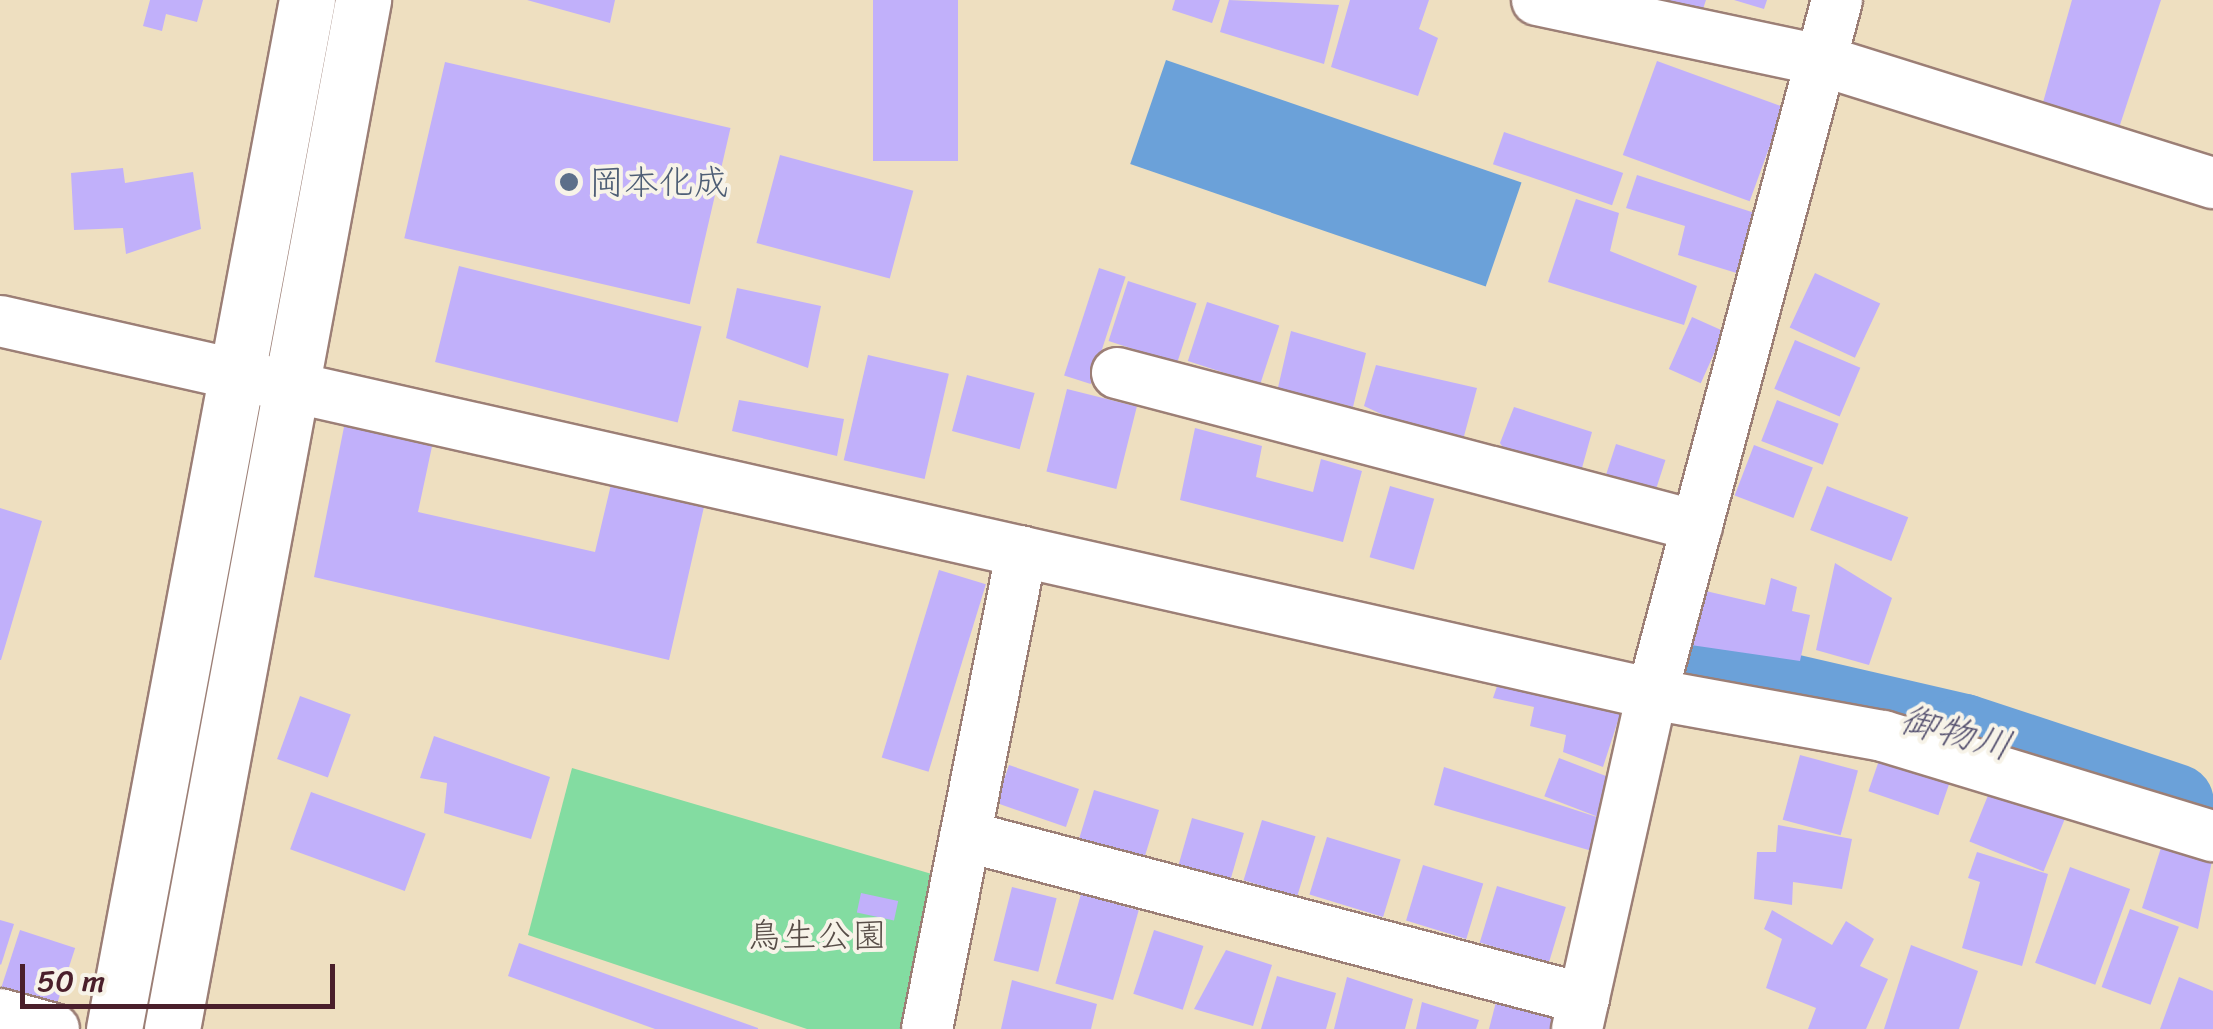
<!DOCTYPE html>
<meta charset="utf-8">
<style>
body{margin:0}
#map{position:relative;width:2213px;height:1029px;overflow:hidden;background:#eedfc0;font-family:Sriracha,"Klee One",sans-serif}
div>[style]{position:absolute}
.green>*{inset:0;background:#83dca1}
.water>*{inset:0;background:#6ba1d9;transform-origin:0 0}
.river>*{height:75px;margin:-37.5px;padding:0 37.5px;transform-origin:37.5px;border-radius:37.5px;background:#6ba1d9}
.building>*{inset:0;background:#c1b0fa;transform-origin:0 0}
.roads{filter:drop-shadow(2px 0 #9c7f76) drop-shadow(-2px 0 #9c7f76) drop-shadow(0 2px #9c7f76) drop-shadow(0 -2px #9c7f76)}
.minor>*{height:50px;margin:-25px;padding:0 25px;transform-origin:25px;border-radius:25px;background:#fff}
.tertiary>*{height:55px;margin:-27.5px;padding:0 27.5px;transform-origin:27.5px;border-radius:27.5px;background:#fff}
.dots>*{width:28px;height:28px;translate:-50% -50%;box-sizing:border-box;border:5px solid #f7f3e8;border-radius:50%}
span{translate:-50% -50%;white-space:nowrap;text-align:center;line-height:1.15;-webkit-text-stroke:8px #f7f3e8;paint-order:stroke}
.service-label{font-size:35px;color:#4e5e75}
.left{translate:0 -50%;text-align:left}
.park-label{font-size:35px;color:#584e48}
.water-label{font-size:38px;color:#575371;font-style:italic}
.scale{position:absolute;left:20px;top:964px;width:315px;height:45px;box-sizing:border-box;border:5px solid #4a1f2b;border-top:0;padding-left:12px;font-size:30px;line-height:35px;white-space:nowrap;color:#4a1f2b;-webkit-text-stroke:8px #f7f3e8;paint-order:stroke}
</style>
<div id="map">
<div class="green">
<i style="clip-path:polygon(572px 768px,942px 877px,915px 1029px,807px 1029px,528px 935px)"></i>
</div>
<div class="water">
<i style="left:1166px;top:60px;width:376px;height:110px;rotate:19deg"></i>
</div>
<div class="river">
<i style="left:1695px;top:669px;width:276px;rotate:13deg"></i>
<i style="left:1964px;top:731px;width:223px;rotate:18.3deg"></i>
</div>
<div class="building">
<i style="clip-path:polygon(150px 0,203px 0,197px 22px,166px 14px,162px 31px,143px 26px)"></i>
<i style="clip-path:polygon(527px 0,615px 0,610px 23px)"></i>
<i style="left:873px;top:0;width:85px;height:161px"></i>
<i style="clip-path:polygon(1175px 0,1220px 0,1212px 23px,1172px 10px)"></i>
<i style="clip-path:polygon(1229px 0,1339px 5px,1324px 64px,1220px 32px)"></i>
<i style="clip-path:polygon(1350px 0,1429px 0,1419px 29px,1438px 38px,1418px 96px,1331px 67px)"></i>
<i style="clip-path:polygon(1661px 0,1706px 0,1702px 12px)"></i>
<i style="clip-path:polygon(1734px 0,1767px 0,1764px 9px)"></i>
<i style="clip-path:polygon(2072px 0,2161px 0,2117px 134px,2042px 106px)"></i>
<i style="left:1657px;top:61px;width:135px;height:100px;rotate:20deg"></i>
<i style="left:445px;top:62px;width:293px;height:181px;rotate:13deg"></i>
<i style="left:1504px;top:132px;width:126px;height:34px;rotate:19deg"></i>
<i style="left:780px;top:155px;width:138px;height:91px;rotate:15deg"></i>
<i style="clip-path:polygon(123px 168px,125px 183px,193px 172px,201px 229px,126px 254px,123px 228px,74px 230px,71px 173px)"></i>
<i style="clip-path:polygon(1637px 175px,1758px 214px,1743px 275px,1678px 255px,1685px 226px,1626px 208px)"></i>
<i style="clip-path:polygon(1576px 199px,1619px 213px,1610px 251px,1697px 286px,1684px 325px,1548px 282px)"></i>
<i style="left:459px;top:266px;width:250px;height:99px;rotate:14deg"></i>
<i style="left:1099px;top:268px;width:28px;height:113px;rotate:18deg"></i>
<i style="left:1815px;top:273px;width:72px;height:60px;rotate:25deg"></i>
<i style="left:1128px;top:281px;width:72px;height:63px;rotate:18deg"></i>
<i style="clip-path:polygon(737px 288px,821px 306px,808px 368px,726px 338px)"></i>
<i style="left:1207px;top:302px;width:76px;height:62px;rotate:18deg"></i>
<i style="left:1692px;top:317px;width:35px;height:57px;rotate:24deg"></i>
<i style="clip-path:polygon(1291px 331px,1366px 353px,1353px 407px,1314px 397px,1311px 416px,1274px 405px)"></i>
<i style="left:1795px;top:340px;width:71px;height:53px;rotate:23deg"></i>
<i style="left:868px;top:355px;width:83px;height:108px;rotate:13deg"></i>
<i style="clip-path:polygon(1376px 365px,1477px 388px,1460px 451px,1364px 406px)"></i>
<i style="left:967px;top:375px;width:70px;height:58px;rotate:15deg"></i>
<i style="left:1067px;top:389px;width:72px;height:85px;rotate:14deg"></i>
<i style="clip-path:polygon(739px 400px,844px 419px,837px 456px,732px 431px)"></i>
<i style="left:1777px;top:400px;width:66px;height:44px;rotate:21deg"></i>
<i style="clip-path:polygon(1514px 407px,1592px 432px,1580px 475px,1507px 454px,1500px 443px)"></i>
<i style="clip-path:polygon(347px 412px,434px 437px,418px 512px,595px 552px,613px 476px,706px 498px,669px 660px,314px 577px)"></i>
<i style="clip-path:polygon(1195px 428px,1262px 446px,1256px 477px,1313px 492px,1321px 459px,1362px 471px,1343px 542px,1180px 500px)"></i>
<i style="left:1616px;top:444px;width:52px;height:43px;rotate:18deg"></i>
<i style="left:1754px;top:445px;width:63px;height:54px;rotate:21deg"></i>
<i style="left:1390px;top:486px;width:46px;height:74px;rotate:16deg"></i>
<i style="left:1827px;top:486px;width:87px;height:47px;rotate:21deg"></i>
<i style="clip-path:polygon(0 508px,42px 521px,1px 660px,0 660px)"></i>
<i style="clip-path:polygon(1835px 563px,1892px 598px,1869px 665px,1816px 650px)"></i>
<i style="left:939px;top:570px;width:49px;height:196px;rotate:17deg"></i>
<i style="clip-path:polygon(1771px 578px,1797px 587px,1792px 611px,1810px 615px,1800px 661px,1677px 643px,1689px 587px,1765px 605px)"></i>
<i style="clip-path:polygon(1504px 666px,1624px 702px,1603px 767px,1563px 752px,1566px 735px,1530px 726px,1534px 707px,1493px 698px)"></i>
<i style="left:300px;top:696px;width:54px;height:67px;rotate:20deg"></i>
<i style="clip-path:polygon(434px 736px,550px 777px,531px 839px,444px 813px,447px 783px,420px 778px)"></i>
<i style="left:1885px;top:743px;width:74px;height:51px;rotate:19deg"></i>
<i style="left:1800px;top:755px;width:60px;height:67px;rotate:15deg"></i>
<i style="left:1559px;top:758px;width:60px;height:41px;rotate:21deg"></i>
<i style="left:1009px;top:765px;width:74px;height:40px;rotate:19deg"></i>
<i style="clip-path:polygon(1444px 767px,1600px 818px,1592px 851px,1434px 805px)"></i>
<i style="left:1993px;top:783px;width:80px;height:63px;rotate:22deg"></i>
<i style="left:1094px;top:790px;width:68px;height:59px;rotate:17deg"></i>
<i style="left:311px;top:792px;width:122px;height:61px;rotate:20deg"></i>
<i style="left:1192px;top:818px;width:54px;height:57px;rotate:16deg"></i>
<i style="left:1262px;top:820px;width:56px;height:63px;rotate:17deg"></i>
<i style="clip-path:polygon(1778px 825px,1852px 839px,1842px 889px,1793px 882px,1792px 905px,1754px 899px,1757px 852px,1776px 852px)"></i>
<i style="left:1327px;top:837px;width:77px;height:60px;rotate:17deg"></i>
<i style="clip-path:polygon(2164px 838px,2213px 856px,2198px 929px,2142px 908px)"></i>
<i style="clip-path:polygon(1977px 852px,2048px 874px,2022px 966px,1962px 948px,1980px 882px,1968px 878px)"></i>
<i style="left:1423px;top:865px;width:63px;height:58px;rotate:17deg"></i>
<i style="left:2070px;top:867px;width:64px;height:102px;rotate:20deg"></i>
<i style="left:1497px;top:886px;width:72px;height:59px;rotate:17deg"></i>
<i style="left:1012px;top:887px;width:46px;height:76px;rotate:14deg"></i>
<i style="left:861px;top:893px;width:38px;height:20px;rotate:12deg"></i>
<i style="left:1081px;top:894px;width:60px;height:93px;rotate:16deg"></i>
<i style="left:2130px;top:909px;width:52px;height:83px;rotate:20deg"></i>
<i style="clip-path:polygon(1772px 910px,1832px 945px,1846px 921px,1874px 939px,1860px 966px,1888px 979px,1866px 1029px,1808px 1029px,1816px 1008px,1766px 988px,1782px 939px,1764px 929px)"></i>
<i style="clip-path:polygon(0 920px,14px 924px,1px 965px,0 964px)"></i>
<i style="left:20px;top:930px;width:58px;height:61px;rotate:18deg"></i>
<i style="left:1154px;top:930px;width:52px;height:67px;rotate:18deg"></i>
<i style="clip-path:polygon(519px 943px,758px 1028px,758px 1029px,655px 1029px,508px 976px)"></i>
<i style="clip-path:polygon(1911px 945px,1978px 971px,1959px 1029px,1884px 1029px)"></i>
<i style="clip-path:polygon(1226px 950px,1272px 965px,1253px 1026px,1194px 1009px)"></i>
<i style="clip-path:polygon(1277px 976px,1336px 993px,1326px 1029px,1261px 1029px)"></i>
<i style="clip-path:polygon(1347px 977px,1413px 999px,1405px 1029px,1334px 1029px)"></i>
<i style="clip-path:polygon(2179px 977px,2213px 991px,2213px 1029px,2160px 1029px)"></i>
<i style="clip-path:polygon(1012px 980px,1097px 1004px,1091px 1029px,1001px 1029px)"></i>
<i style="clip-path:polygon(1497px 998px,1563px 1020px,1560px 1029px,1489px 1029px)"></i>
<i style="clip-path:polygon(1422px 1002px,1479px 1020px,1476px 1029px,1416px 1029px)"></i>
</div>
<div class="roads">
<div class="minor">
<i style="left:1537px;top:0;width:289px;rotate:12deg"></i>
<i style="left:1820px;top:60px;width:412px;rotate:17.4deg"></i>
<i style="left:0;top:321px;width:1694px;rotate:12.72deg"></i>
<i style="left:1652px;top:694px;width:235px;rotate:10.3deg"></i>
<i style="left:1883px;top:736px;width:345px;rotate:16.9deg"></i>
<i style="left:1117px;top:373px;width:600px;rotate:14.78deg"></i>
<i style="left:965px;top:836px;width:640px;rotate:14.75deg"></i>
<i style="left:0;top:1014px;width:56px;rotate:15.5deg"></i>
<i style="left:927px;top:1029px;width:487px;rotate:-78.8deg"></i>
<i style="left:1577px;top:1029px;width:343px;rotate:-77.4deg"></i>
<i style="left:1652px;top:694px;width:718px;rotate:-75.07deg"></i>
</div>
<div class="tertiary">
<i style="left:114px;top:1029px;width:1047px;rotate:-79.38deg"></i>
<i style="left:172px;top:1029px;width:1047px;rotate:-79.48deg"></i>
</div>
</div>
<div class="dots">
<i style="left:569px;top:182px;background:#5c6f8a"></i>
</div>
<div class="service-label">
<span class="left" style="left:589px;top:182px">岡本化成</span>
</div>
<div class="park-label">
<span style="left:817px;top:935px">鳥生公園</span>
</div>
<div class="water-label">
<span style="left:1956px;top:733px;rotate:15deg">御物川</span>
</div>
<div class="scale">50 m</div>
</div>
